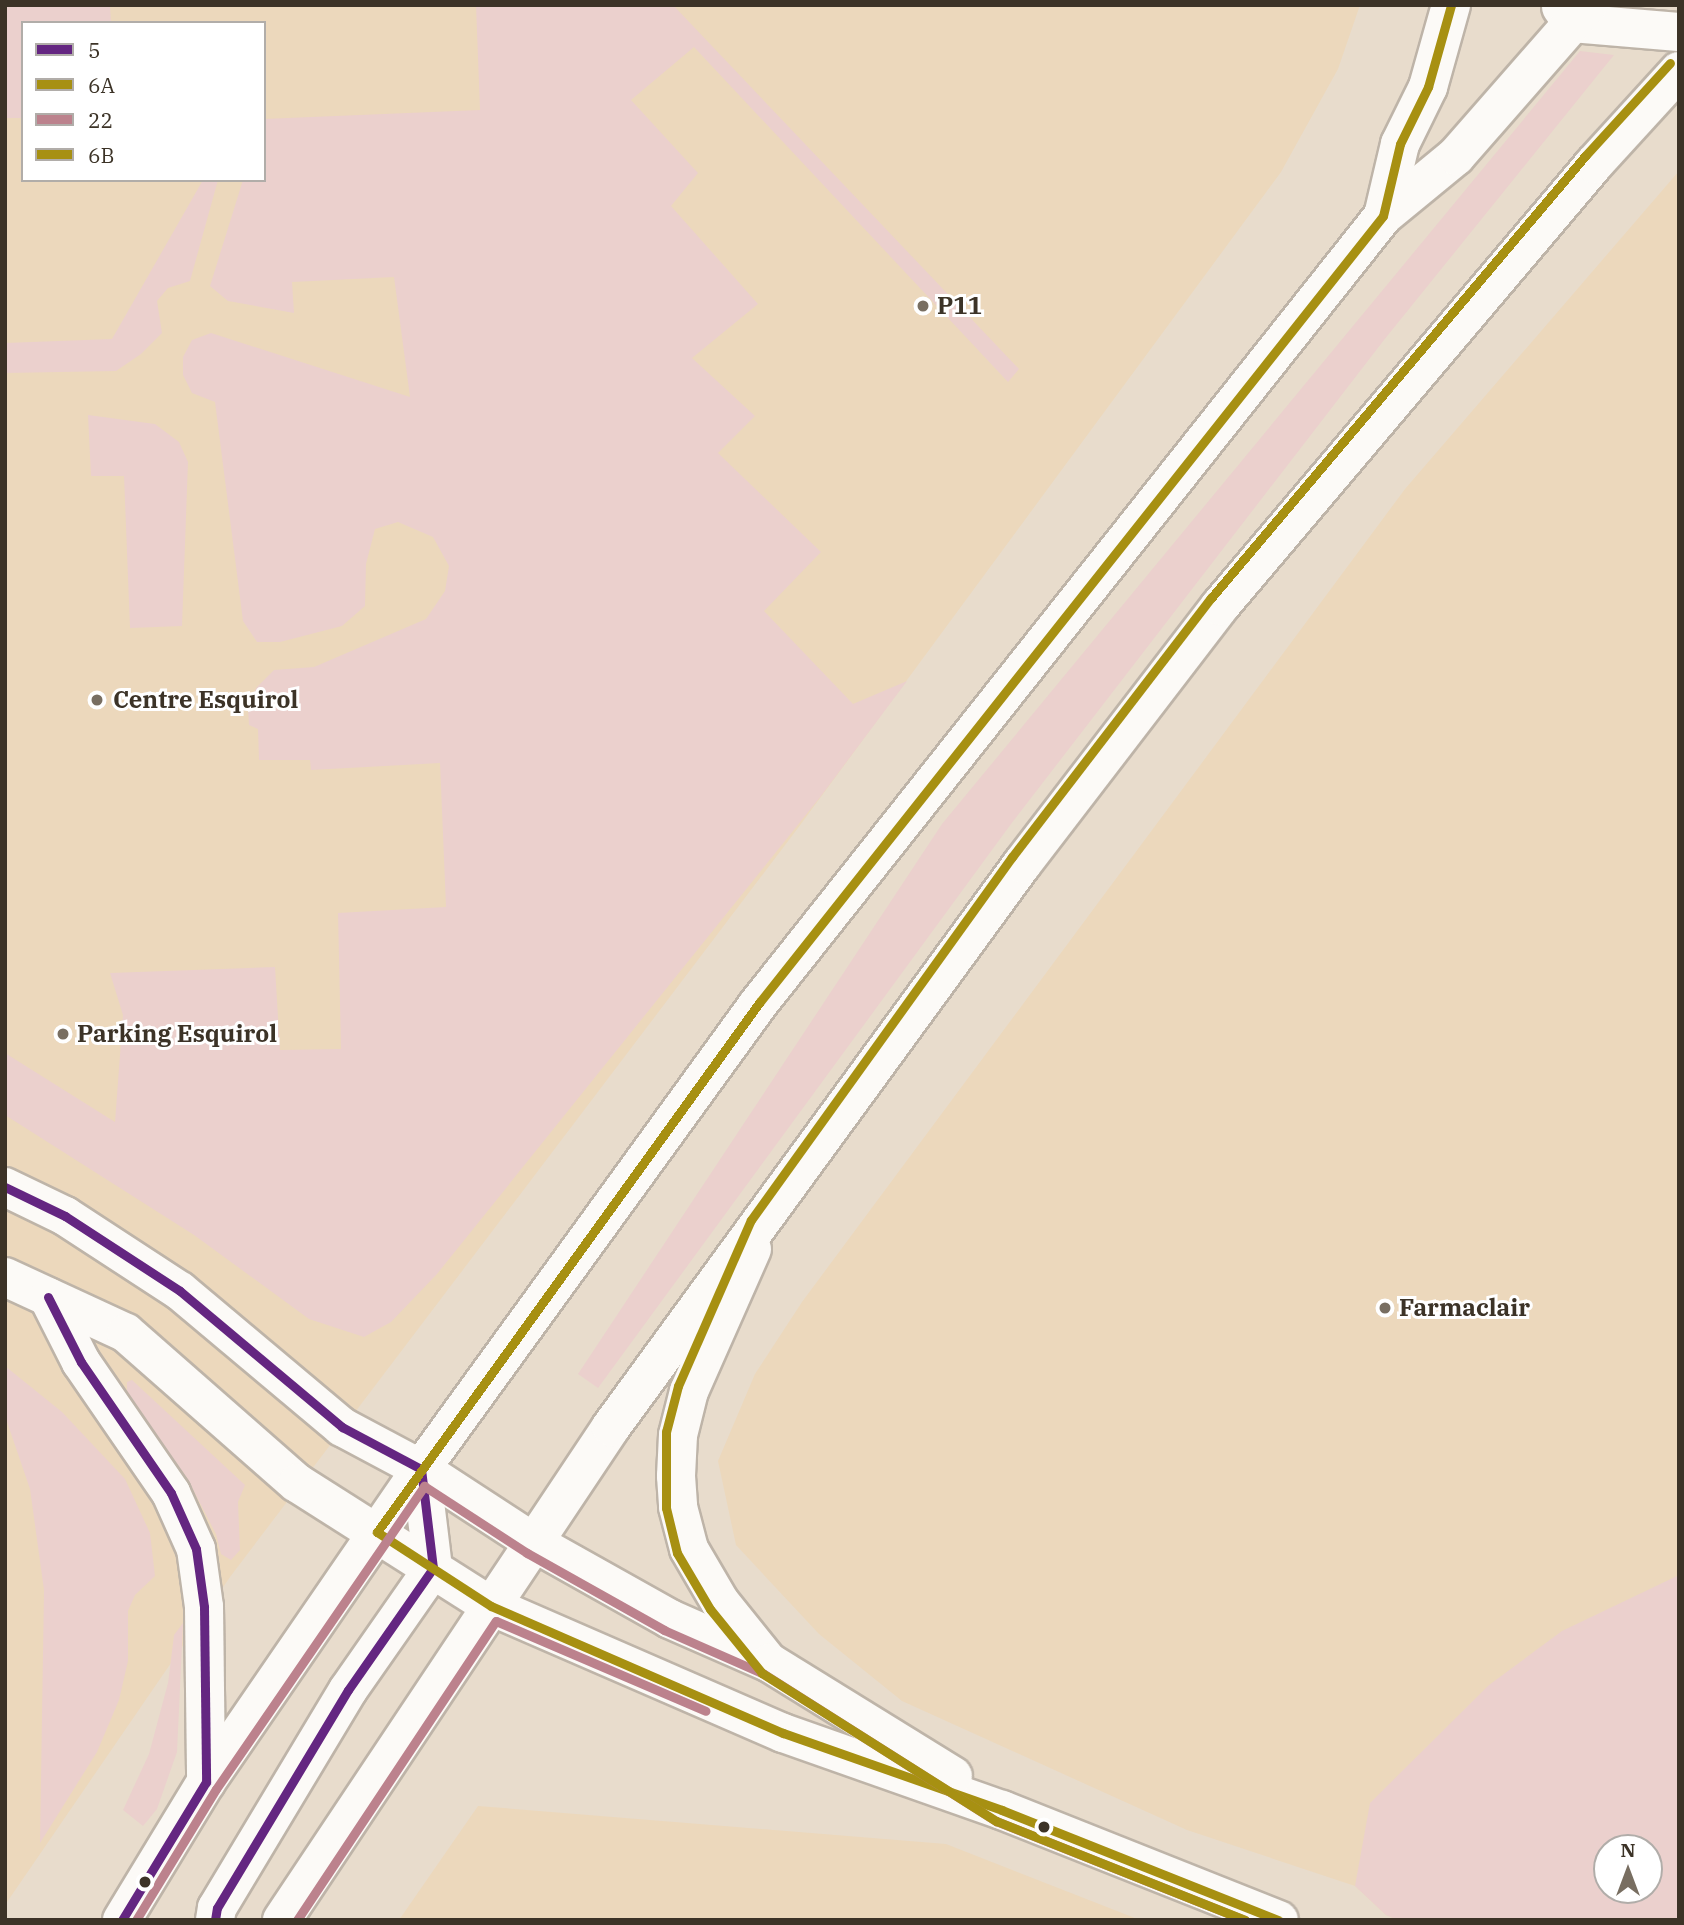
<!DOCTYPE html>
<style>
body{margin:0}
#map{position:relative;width:1684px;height:1925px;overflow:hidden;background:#e8dccc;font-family:"IBM Plex Serif",serif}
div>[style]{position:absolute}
.built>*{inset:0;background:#ecd8bc}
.green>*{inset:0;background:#ebd0cd}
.roads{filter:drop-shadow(2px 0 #beb4a8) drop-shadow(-2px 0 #beb4a8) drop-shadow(0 2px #beb4a8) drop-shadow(0 -2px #beb4a8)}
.minor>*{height:38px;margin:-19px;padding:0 19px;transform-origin:19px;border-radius:19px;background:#fcfaf7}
.major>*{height:38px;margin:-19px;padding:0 19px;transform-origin:19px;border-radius:19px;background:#fcfaf7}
.bus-1>*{height:9px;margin:-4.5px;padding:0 4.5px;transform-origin:4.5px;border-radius:4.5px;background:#642681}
.bus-2>*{height:9px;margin:-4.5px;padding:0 4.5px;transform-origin:4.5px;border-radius:4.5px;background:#a79012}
.bus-3>*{height:9px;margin:-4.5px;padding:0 4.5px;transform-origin:4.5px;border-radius:4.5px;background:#bc828d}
.bus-4>*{height:9px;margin:-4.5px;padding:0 4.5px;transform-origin:4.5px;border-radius:4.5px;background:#a79012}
.dots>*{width:19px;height:19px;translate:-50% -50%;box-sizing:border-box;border:4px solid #fff;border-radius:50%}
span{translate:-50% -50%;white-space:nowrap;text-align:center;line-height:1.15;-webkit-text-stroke:6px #fff;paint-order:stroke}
.poi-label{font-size:24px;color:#3c3327;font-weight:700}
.left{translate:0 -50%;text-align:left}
.frame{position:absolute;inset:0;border:7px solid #3c3327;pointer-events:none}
.legend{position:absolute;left:21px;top:21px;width:245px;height:161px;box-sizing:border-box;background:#fff;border:2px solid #b1ada9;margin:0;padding:9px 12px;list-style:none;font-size:21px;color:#3c3327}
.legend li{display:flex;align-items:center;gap:14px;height:35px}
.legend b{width:35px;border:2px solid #b1ada9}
.north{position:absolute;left:1593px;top:1834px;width:70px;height:70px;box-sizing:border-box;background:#fff;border:2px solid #b1ada9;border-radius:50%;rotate:0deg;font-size:19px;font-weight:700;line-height:28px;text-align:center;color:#3c3327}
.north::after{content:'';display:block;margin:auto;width:24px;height:32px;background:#786e61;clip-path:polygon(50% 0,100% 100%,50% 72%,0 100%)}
</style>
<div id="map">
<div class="built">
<i style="clip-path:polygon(evenodd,5px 5px,1360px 5px,1338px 69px,1281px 172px,798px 828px,230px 1577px,5px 1905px,5px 5px,23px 23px,264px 23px,264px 180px,23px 180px,23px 23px)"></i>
<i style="clip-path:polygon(evenodd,1679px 171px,1679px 1920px,1398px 1920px,1386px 1915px,1355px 1886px,1187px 1830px,902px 1701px,819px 1634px,736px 1545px,718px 1461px,755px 1374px,802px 1302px,1405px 489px,1679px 171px,1607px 1848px,1649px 1848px,1649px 1890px,1607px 1890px,1607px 1848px)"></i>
<i style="clip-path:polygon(478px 1806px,946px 1844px,1140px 1920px,399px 1920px)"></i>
</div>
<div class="green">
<i style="clip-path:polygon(5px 5px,110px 5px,111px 23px,23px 23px,23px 118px,5px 118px)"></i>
<i style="clip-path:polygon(476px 5px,673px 5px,1019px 369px,1008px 382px,694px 47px,631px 100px,698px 173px,671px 206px,758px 304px,692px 358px,755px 416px,718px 453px,821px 552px,764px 611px,853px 704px,907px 681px,821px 796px,437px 1274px,391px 1322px,364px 1337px,309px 1319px,194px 1235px,5px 1115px,5px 1053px,115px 1122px,123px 1015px,110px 973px,275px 967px,280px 1050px,341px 1049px,338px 913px,446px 907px,440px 763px,311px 770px,310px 760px,259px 760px,258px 729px,249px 725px,248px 709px,256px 688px,274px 670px,314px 667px,426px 619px,445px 591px,449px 566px,433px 537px,398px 522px,375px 529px,366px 564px,365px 606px,342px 626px,280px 642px,257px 642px,243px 621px,215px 402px,192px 393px,183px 375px,183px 357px,192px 340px,211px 333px,410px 397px,394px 277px,292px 282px,294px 313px,228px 301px,210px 286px,243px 180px,264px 180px,264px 119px,480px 110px)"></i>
<i style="clip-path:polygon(1580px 51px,1614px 55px,1384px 340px,1011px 824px,598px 1388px,578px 1374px,942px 824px)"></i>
<i style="clip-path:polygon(203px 180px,218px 180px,190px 281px,168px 288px,157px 301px,162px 333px,141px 354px,116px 371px,5px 373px,5px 343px,112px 339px)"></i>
<i style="clip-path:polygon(88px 415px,155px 424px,179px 442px,188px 462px,182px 626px,130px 628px,124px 476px,91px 476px)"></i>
<i style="clip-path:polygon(5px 1366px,62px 1412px,125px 1479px,150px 1533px,155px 1576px,135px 1595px,128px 1611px,128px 1661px,119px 1700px,97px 1752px,40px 1843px,44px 1590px,30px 1489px,5px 1416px)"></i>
<i style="clip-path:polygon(132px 1380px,245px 1485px,238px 1502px,240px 1550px,231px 1560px,221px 1554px,216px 1534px,187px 1478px,127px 1394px,127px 1382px)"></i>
<i style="clip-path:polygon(evenodd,1679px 1575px,1679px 1920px,1398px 1920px,1386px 1915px,1355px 1886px,1370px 1803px,1489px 1685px,1562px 1631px,1679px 1575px,1607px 1848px,1649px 1848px,1649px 1890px,1607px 1890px,1607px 1848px)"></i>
<i style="clip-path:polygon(183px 1623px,177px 1752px,157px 1809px,143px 1826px,123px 1810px,149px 1754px,168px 1683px,174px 1635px)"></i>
</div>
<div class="roads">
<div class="minor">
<i style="left:5px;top:1187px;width:67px;rotate:25.8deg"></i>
<i style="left:65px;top:1216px;width:137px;rotate:33.1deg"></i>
<i style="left:180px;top:1291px;width:212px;rotate:40deg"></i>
<i style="left:342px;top:1427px;width:89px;rotate:28deg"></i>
<i style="left:752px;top:1249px;width:155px;rotate:113.9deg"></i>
<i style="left:689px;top:1391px;width:45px;rotate:104deg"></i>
<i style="left:678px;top:1435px;width:41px;rotate:92.8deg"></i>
<i style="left:676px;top:1476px;width:31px;rotate:86deg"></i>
<i style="left:678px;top:1507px;width:43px;rotate:75.3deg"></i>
<i style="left:689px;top:1549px;width:61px;rotate:59.7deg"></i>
<i style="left:720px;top:1602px;width:73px;rotate:51.1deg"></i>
<i style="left:5px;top:1277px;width:133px;rotate:24.8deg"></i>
<i style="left:126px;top:1333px;width:227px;rotate:41.3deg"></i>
<i style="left:297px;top:1483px;width:230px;rotate:32.4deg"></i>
<i style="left:491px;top:1606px;width:318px;rotate:23.5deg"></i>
<i style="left:783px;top:1733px;width:232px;rotate:19.4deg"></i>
<i style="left:1002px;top:1810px;width:298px;rotate:21.7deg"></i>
<i style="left:48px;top:1297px;width:73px;rotate:63.1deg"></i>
<i style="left:81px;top:1362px;width:159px;rotate:55.5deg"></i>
<i style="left:171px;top:1493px;width:61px;rotate:65.9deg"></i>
<i style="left:196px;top:1549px;width:59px;rotate:82.1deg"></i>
<i style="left:204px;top:1607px;width:175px;rotate:89.3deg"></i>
<i style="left:533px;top:1542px;width:157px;rotate:29.3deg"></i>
<i style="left:670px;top:1619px;width:109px;rotate:23.7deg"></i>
<i style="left:770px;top:1663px;width:215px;rotate:31.7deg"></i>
</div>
<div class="major">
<i style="left:1561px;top:7px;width:19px;rotate:55deg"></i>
<i style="left:1572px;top:23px;width:107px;rotate:4.8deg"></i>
<i style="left:1383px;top:216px;width:74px;rotate:-76.7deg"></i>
<i style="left:1400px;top:144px;width:64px;rotate:-63.8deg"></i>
<i style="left:1428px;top:87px;width:85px;rotate:-74.3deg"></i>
<i style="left:421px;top:1469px;width:134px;rotate:33.1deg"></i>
<i style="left:122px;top:1920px;width:162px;rotate:-58.7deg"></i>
<i style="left:206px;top:1782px;width:380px;rotate:-55.5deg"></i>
<i style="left:421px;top:1469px;width:576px;rotate:-54.05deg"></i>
<i style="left:759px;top:1003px;width:1004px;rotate:-51.59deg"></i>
<i style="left:1383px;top:216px;width:94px;rotate:-39.4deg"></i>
<i style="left:1456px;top:156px;width:201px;rotate:-48.8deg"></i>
<i style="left:215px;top:1920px;width:12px;rotate:-81deg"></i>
<i style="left:217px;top:1908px;width:254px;rotate:-59deg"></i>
<i style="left:348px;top:1690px;width:149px;rotate:-55.1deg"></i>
<i style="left:433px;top:1568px;width:100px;rotate:-96.9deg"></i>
<i style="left:282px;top:1920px;width:593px;rotate:-56.28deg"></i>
<i style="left:611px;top:1427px;width:697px;rotate:-53.87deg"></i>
<i style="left:1022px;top:864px;width:325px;rotate:-52.5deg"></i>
<i style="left:1220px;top:606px;width:579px;rotate:-49.76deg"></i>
<i style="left:1594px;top:164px;width:126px;rotate:-47.6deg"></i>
</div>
</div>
<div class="bus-1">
<i style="left:5px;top:1187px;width:67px;rotate:25.8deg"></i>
<i style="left:65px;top:1216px;width:137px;rotate:33.1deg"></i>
<i style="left:180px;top:1291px;width:212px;rotate:40deg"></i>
<i style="left:342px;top:1427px;width:89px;rotate:28deg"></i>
<i style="left:48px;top:1297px;width:73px;rotate:63.1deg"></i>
<i style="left:81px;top:1362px;width:159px;rotate:55.5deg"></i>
<i style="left:171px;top:1493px;width:61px;rotate:65.9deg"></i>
<i style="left:196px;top:1549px;width:59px;rotate:82.1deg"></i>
<i style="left:204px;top:1607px;width:175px;rotate:89.3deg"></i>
<i style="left:122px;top:1920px;width:162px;rotate:-58.7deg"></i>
<i style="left:215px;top:1920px;width:12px;rotate:-81deg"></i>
<i style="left:217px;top:1908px;width:254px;rotate:-59deg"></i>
<i style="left:348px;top:1690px;width:149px;rotate:-55.1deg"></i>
<i style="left:433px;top:1568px;width:100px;rotate:-96.9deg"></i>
</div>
<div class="bus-2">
<i style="left:1278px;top:1920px;width:297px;rotate:-158.3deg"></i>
<i style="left:1002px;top:1810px;width:232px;rotate:-160.6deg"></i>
<i style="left:783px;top:1733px;width:318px;rotate:-156.5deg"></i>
<i style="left:491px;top:1606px;width:136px;rotate:-147deg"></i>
<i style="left:377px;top:1532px;width:653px;rotate:-54.17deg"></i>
<i style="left:759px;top:1003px;width:1004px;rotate:-51.59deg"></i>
<i style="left:1383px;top:216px;width:74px;rotate:-76.7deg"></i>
<i style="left:1400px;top:144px;width:64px;rotate:-63.8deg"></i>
<i style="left:1428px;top:87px;width:85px;rotate:-74.3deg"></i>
</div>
<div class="bus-3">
<i style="left:136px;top:1920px;width:153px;rotate:-58.6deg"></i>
<i style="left:216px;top:1789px;width:368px;rotate:-55.5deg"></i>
<i style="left:424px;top:1486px;width:123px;rotate:33deg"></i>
<i style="left:527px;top:1553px;width:157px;rotate:29.3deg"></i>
<i style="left:664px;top:1630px;width:109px;rotate:23.7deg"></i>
<i style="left:764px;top:1674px;width:275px;rotate:32.4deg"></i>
<i style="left:996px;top:1821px;width:268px;rotate:21.7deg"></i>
<i style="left:297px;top:1920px;width:359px;rotate:-56.4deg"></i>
<i style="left:496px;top:1621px;width:228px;rotate:23.2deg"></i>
</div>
<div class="bus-4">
<i style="left:1245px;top:1920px;width:268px;rotate:-158.3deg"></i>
<i style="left:996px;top:1821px;width:277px;rotate:-147.7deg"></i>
<i style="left:762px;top:1673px;width:82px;rotate:-129.1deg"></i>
<i style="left:710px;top:1609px;width:65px;rotate:-120.5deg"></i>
<i style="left:677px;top:1553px;width:46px;rotate:-103.7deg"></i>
<i style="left:666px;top:1508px;width:76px;rotate:-90deg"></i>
<i style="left:666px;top:1432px;width:48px;rotate:-75.4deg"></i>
<i style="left:678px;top:1386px;width:181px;rotate:-66.3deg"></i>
<i style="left:751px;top:1220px;width:447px;rotate:-54.3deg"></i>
<i style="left:1012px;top:857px;width:327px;rotate:-52.5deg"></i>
<i style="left:1211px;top:598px;width:579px;rotate:-49.76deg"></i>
<i style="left:1585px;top:156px;width:126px;rotate:-47.6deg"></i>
</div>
<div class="dots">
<i style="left:923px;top:306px;background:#786e61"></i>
<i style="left:97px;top:700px;background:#786e61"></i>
<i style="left:63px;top:1034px;background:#786e61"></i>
<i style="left:1385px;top:1308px;background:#786e61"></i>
<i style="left:1044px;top:1827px;background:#3c3327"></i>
<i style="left:145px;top:1882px;background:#3c3327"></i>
</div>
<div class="poi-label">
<span class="left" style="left:937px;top:306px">P11</span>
<span class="left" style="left:113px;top:700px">Centre Esquirol</span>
<span class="left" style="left:77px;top:1034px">Parking Esquirol</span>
<span class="left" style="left:1399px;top:1308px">Farmaclair</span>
</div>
<div class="frame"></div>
<ul class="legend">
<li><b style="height:9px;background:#642681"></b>5</li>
<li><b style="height:9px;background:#a79012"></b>6A</li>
<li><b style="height:9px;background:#bc828d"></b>22</li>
<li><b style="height:9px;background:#a79012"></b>6B</li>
</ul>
<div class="north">N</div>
</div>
